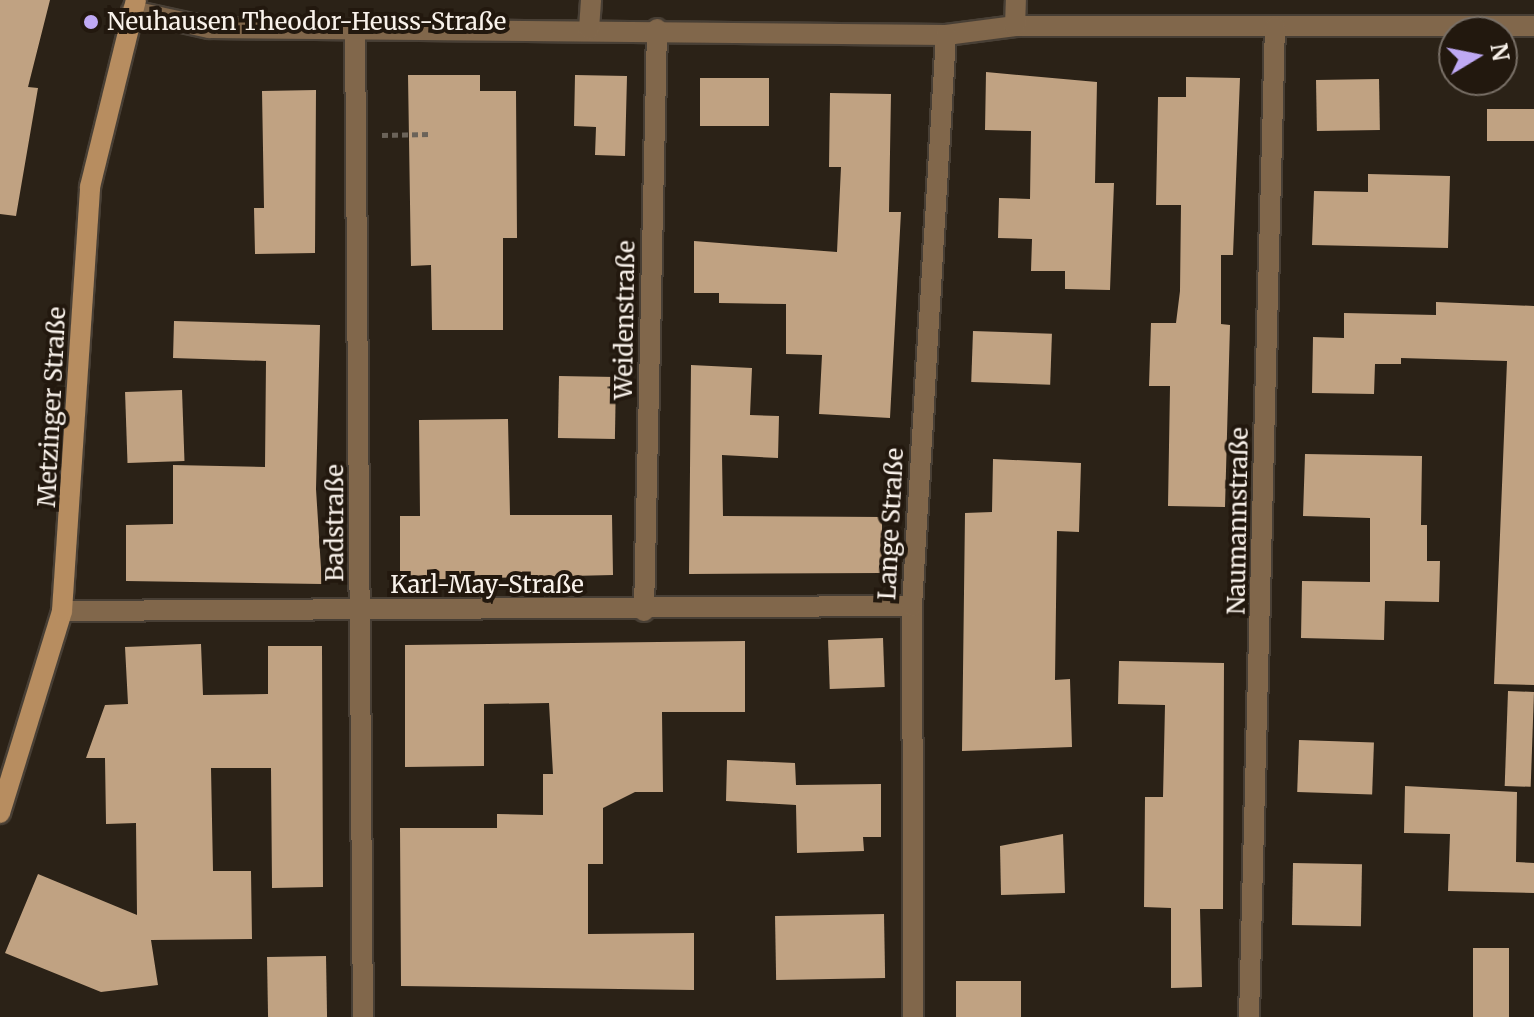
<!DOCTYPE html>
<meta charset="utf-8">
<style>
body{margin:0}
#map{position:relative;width:1534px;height:1017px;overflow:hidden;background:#2b2217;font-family:Merriweather,serif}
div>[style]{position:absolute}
.building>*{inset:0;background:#c0a282;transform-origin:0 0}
.path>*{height:5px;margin-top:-2.5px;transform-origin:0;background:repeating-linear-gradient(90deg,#6b6359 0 6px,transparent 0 10px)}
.roads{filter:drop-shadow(2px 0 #483f35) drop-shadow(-2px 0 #483f35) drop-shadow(0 2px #483f35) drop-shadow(0 -2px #483f35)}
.street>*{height:20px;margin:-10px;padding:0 10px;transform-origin:10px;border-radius:10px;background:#81674b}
.secondary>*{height:20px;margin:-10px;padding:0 10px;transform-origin:10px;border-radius:10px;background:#b78d60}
.dots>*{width:22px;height:22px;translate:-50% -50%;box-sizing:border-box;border:4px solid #22180e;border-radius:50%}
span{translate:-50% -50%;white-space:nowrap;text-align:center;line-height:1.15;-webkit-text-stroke:8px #22180e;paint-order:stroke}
.poi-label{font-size:24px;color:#f9f2eb}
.left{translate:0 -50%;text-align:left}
.street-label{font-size:24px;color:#f9f2eb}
.north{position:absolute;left:1438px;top:16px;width:80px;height:80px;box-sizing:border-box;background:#22180e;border:2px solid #786f66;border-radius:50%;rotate:80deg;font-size:22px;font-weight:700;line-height:32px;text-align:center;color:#f9f2eb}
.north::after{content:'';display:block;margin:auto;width:28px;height:36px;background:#bfa9f4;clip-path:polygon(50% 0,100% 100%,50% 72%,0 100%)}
</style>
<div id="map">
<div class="building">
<i style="clip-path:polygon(0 0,50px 0,28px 87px,38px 88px,16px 216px,0 214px)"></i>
<i style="clip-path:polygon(986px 72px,1097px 82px,1095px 183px,1114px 183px,1110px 290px,1065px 289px,1065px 271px,1031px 271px,1032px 239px,998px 238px,999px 198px,1030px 199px,1031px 131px,985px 130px)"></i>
<i style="clip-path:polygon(408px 75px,480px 75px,480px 91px,516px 91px,517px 238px,503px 238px,503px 330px,432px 330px,431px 265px,411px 266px)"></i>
<i style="clip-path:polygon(575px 75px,627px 76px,625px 156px,595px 155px,596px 127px,574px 126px)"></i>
<i style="clip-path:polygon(1186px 77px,1240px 78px,1233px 255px,1221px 255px,1221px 324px,1230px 325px,1225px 507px,1168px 506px,1170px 386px,1149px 386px,1151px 323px,1176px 323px,1180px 291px,1181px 205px,1156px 205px,1158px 97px,1186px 97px)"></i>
<i style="left:700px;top:78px;width:69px;height:48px"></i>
<i style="left:1379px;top:79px;width:51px;height:63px;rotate:89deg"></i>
<i style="clip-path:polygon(316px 90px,315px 253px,255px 254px,254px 208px,264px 208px,262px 91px)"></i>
<i style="clip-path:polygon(830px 93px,891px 94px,889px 212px,901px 212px,890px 418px,819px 414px,822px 355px,786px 354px,786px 304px,719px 303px,719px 293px,694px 293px,694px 241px,837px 252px,841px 167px,829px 167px)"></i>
<i style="left:1487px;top:109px;width:47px;height:32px"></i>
<i style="clip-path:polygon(1368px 174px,1450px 176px,1448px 248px,1312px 245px,1314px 191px,1368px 192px)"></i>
<i style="clip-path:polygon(1436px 302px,1534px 306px,1534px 685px,1494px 684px,1507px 361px,1401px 358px,1401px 364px,1375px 364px,1374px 394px,1312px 393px,1313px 337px,1344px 338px,1344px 313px,1436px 315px)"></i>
<i style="clip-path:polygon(174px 321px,320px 325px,316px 489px,322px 584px,126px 581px,126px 525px,173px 524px,173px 465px,265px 467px,266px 361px,173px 358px)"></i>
<i style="left:973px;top:331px;width:79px;height:51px;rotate:2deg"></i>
<i style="clip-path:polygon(691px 365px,752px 368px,750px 415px,779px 416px,778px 458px,722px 455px,723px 516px,882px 517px,882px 573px,689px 574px)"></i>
<i style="left:559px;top:376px;width:57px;height:62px;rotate:1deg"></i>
<i style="left:182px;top:390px;width:71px;height:57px;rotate:88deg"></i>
<i style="clip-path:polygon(508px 419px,510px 515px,612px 515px,613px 575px,400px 580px,400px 516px,420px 516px,419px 420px)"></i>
<i style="clip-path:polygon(1305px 454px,1422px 456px,1421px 525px,1427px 525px,1427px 561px,1440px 561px,1439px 602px,1385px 601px,1384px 640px,1301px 638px,1302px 581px,1370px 582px,1370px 518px,1303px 516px)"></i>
<i style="clip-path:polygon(993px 459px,1081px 463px,1079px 532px,1057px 531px,1055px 680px,1070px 679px,1072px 747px,962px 751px,965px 513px,992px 512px)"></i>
<i style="left:883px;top:638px;width:49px;height:55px;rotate:88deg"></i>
<i style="clip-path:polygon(745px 641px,745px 712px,662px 712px,663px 792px,635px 792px,603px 808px,603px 864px,588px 864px,588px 934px,694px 933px,694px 990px,401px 986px,400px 828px,497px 828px,497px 814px,543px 815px,543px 774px,553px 774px,549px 703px,484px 704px,484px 766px,405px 767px,405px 645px)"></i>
<i style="clip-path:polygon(201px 644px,203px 695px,268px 694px,268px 646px,322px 646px,323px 887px,272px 888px,271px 768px,211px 768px,213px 871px,251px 871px,252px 939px,151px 940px,158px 985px,101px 992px,5px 953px,38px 874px,137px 915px,136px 823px,106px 824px,105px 758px,86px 758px,105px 705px,128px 704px,125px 647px)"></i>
<i style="clip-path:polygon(1119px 661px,1224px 663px,1223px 909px,1200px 909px,1202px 987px,1171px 988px,1171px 908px,1144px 907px,1145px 797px,1163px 797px,1165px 705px,1118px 704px)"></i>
<i style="left:1508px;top:691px;width:26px;height:95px;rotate:2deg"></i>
<i style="left:1299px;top:740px;width:75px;height:52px;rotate:2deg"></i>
<i style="clip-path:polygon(727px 760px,795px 763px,796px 785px,881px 784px,881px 837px,863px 837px,864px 851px,797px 853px,796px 805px,726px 801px)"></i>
<i style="clip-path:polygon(1405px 786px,1517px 792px,1516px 862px,1534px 863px,1534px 893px,1448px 891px,1450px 834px,1404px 833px)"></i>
<i style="clip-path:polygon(1063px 834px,1065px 893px,1001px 895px,1000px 846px)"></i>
<i style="left:1293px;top:863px;width:69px;height:62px;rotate:1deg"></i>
<i style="left:884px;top:914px;width:64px;height:109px;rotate:89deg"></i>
<i style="left:1473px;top:948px;width:36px;height:69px"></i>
<i style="left:326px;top:956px;width:61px;height:59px;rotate:89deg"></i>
<i style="left:956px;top:981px;width:65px;height:36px"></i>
</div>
<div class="path">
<i style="left:382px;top:135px;width:48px;rotate:-1.2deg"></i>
</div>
<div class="roads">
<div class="street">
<i style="left:132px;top:11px;width:79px;rotate:12.4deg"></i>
<i style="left:209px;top:28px;width:737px;rotate:0.54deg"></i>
<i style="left:946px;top:35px;width:70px;rotate:-7.4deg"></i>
<i style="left:1015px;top:26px;width:519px"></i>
<i style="left:1015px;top:26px;width:26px;rotate:-88deg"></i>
<i style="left:355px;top:28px;width:989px;rotate:89.54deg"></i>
<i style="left:589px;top:29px;width:29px;rotate:-86deg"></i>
<i style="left:62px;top:611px;width:850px;rotate:-0.34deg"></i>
<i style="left:644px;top:611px;width:582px;rotate:-88.72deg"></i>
<i style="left:913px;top:1017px;width:411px;rotate:-90.1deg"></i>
<i style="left:912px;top:606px;width:572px;rotate:-86.59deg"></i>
<i style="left:1249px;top:1017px;width:990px;rotate:-88.5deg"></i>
</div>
<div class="secondary">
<i style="left:0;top:813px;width:211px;rotate:-72.9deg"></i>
<i style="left:62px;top:611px;width:425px;rotate:-86.2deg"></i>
<i style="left:90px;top:187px;width:193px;rotate:-76.2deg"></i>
</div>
</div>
<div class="dots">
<i style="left:91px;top:22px;background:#bfa9f4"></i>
</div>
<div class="poi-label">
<span class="left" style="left:107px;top:22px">Neuhausen Theodor-Heuss-Straße</span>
</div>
<div class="street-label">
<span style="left:625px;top:320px;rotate:-89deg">Weidenstraße</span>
<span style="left:52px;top:407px;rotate:-87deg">Metzinger Straße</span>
<span style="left:1238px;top:521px;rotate:-89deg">Naumannstraße</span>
<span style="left:335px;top:523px;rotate:-90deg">Badstraße</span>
<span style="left:891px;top:524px;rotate:-87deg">Lange Straße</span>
<span style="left:487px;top:585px">Karl-May-Straße</span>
</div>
<div class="north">N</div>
</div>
